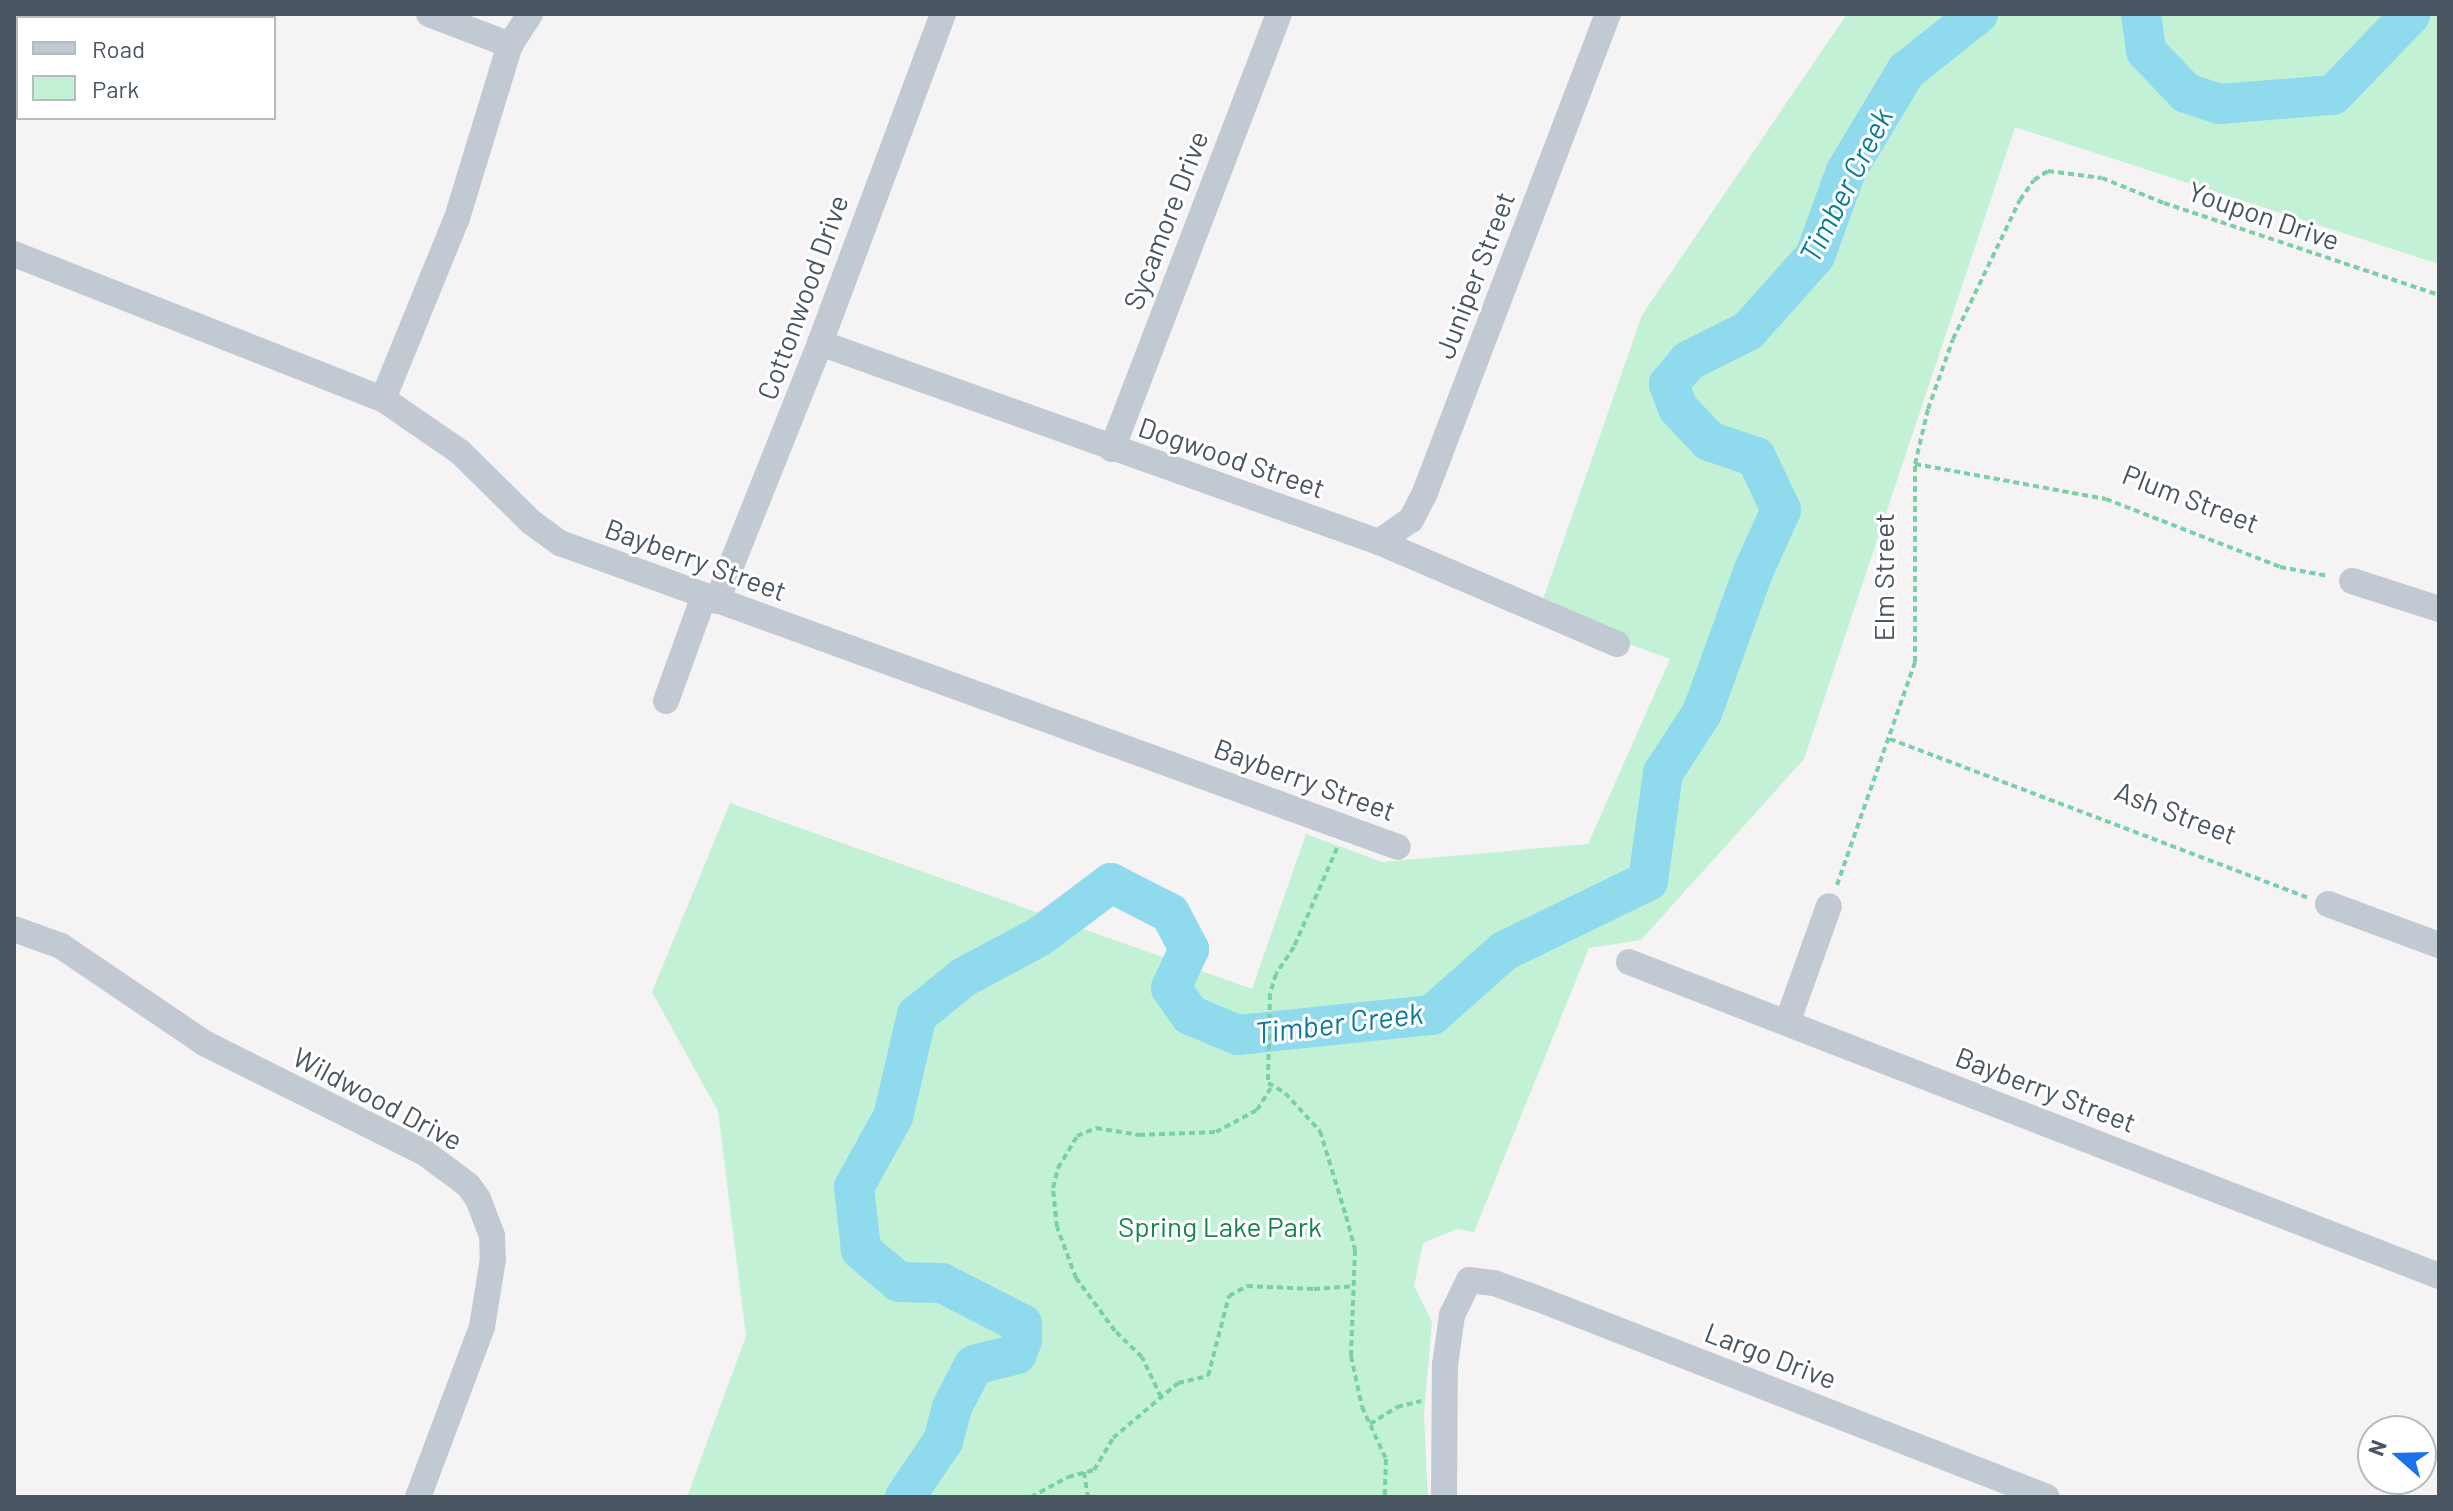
<!DOCTYPE html>
<style>
body{margin:0}
#map{position:relative;width:2453px;height:1511px;overflow:hidden;background:#f5f3f3;font-family:Barlow,sans-serif}
div>[style]{position:absolute}
.green>*{inset:0;background:#c3f1d5}
.river>*{height:40px;margin:-20px;padding:0 20px;transform-origin:20px;border-radius:20px;background:#90daee}
.path>*{height:4px;margin-top:-2px;transform-origin:0;background:repeating-linear-gradient(90deg,#7ad0a6 0 6px,transparent 0 10px)}
.minor>*{height:26px;margin:-13px;padding:0 13px;transform-origin:13px;border-radius:13px;background:#c1cad2}
span{translate:-50% -50%;white-space:nowrap;text-align:center;line-height:1.15;-webkit-text-stroke:6px #fff;paint-order:stroke}
.street-label{font-size:28px;color:#4a5661}
.park-label{font-size:28px;color:#17864f}
.water-label{font-size:30px;color:#0c7c9b;font-style:italic}
.frame{position:absolute;inset:0;border:16px solid #4a5661;pointer-events:none}
.legend{position:absolute;left:16px;top:16px;width:260px;height:104px;box-sizing:border-box;background:#fff;border:2px solid #b7bbc0;margin:0;padding:10px 14px;list-style:none;font-size:24px;color:#4a5661}
.legend li{display:flex;align-items:center;gap:16px;height:40px}
.legend b{width:40px;border:2px solid #b7bbc0}
.north{position:absolute;left:2357px;top:1415px;width:80px;height:80px;box-sizing:border-box;background:#fff;border:2px solid #b7bbc0;border-radius:50%;rotate:290deg;font-size:22px;font-weight:700;line-height:32px;text-align:center;color:#4a5661}
.north::after{content:'';display:block;margin:auto;width:28px;height:36px;background:#1a73e8;clip-path:polygon(50% 0,100% 100%,50% 72%,0 100%)}
</style>
<div id="map">
<div class="green">
<i style="clip-path:polygon(1847px 14px,2439px 14px,2439px 264px,2015px 127px,1804px 759px,1641px 940px,1589px 948px,1474px 1232px,1457px 1229px,1423px 1243px,1414px 1286px,1432px 1322px,1424px 1415px,1428px 1497px,687px 1497px,746px 1336px,718px 1111px,652px 992px,730px 803px,1252px 989px,1306px 834px,1382px 862px,1588px 844px,1670px 659px,1539px 611px,1642px 315px)"></i>
</div>
<div class="river">
<i style="left:2141px;top:14px;width:37px;rotate:82deg"></i>
<i style="left:2146px;top:51px;width:58px;rotate:46.4deg"></i>
<i style="left:2186px;top:93px;width:36px;rotate:18deg"></i>
<i style="left:2220px;top:104px;width:113px;rotate:-4.6deg"></i>
<i style="left:2333px;top:95px;width:112px;rotate:-46.1deg"></i>
<i style="left:905px;top:1497px;width:68px;rotate:-55.8deg"></i>
<i style="left:943px;top:1441px;width:35px;rotate:-75deg"></i>
<i style="left:952px;top:1407px;width:47px;rotate:-62.4deg"></i>
<i style="left:974px;top:1365px;width:44px;rotate:-14.3deg"></i>
<i style="left:1017px;top:1354px;width:15px;rotate:-70deg"></i>
<i style="left:1022px;top:1340px;width:16px;rotate:-90deg"></i>
<i style="left:1022px;top:1324px;width:90px;rotate:-152.9deg"></i>
<i style="left:942px;top:1283px;width:43px;rotate:-178.7deg"></i>
<i style="left:899px;top:1282px;width:50px;rotate:-139.9deg"></i>
<i style="left:861px;top:1250px;width:63px;rotate:-96.3deg"></i>
<i style="left:854px;top:1187px;width:80px;rotate:-60.9deg"></i>
<i style="left:893px;top:1117px;width:105px;rotate:-76.8deg"></i>
<i style="left:917px;top:1015px;width:60px;rotate:-39deg"></i>
<i style="left:964px;top:977px;width:85px;rotate:-28.1deg"></i>
<i style="left:1039px;top:937px;width:90px;rotate:-36.9deg"></i>
<i style="left:1111px;top:883px;width:66px;rotate:27deg"></i>
<i style="left:1170px;top:913px;width:41px;rotate:62.2deg"></i>
<i style="left:1189px;top:949px;width:43px;rotate:114.8deg"></i>
<i style="left:1171px;top:988px;width:33px;rotate:55deg"></i>
<i style="left:1190px;top:1015px;width:52px;rotate:22.6deg"></i>
<i style="left:1238px;top:1035px;width:195px;rotate:-5.9deg"></i>
<i style="left:1432px;top:1015px;width:96px;rotate:-41.6deg"></i>
<i style="left:1504px;top:951px;width:160px;rotate:-25.9deg"></i>
<i style="left:1648px;top:881px;width:109px;rotate:-82.1deg"></i>
<i style="left:1663px;top:773px;width:72px;rotate:-57deg"></i>
<i style="left:1702px;top:713px;width:150px;rotate:-70.1deg"></i>
<i style="left:1753px;top:572px;width:68px;rotate:-65.7deg"></i>
<i style="left:1781px;top:510px;width:59px;rotate:-115.3deg"></i>
<i style="left:1756px;top:457px;width:50px;rotate:-161.2deg"></i>
<i style="left:1709px;top:441px;width:45px;rotate:-133.2deg"></i>
<i style="left:1678px;top:408px;width:26px;rotate:-111deg"></i>
<i style="left:1669px;top:384px;width:30px;rotate:-50deg"></i>
<i style="left:1688px;top:361px;width:67px;rotate:-26.6deg"></i>
<i style="left:1748px;top:331px;width:101px;rotate:-48.2deg"></i>
<i style="left:1815px;top:256px;width:90px;rotate:-70deg"></i>
<i style="left:1846px;top:171px;width:117px;rotate:-59deg"></i>
<i style="left:1906px;top:71px;width:92px;rotate:-38.4deg"></i>
</div>
<div class="path">
<i style="left:1915px;top:464px;width:194px;rotate:10.4deg"></i>
<i style="left:2106px;top:499px;width:187px;rotate:21.3deg"></i>
<i style="left:2280px;top:567px;width:49px;rotate:10.6deg"></i>
<i style="left:1890px;top:739px;width:446px;rotate:20.8deg"></i>
<i style="left:1337px;top:848px;width:108px;rotate:113.5deg"></i>
<i style="left:1294px;top:947px;width:32px;rotate:124deg"></i>
<i style="left:1276px;top:974px;width:21px;rotate:107deg"></i>
<i style="left:1270px;top:994px;width:89px;rotate:91.3deg"></i>
<i style="left:1268px;top:1083px;width:20px;rotate:30deg"></i>
<i style="left:1285px;top:1093px;width:52px;rotate:47.4deg"></i>
<i style="left:1320px;top:1131px;width:89px;rotate:73deg"></i>
<i style="left:1346px;top:1216px;width:35px;rotate:75deg"></i>
<i style="left:1355px;top:1250px;width:106px;rotate:92.2deg"></i>
<i style="left:1351px;top:1356px;width:52px;rotate:77.8deg"></i>
<i style="left:1362px;top:1407px;width:57px;rotate:65.2deg"></i>
<i style="left:1386px;top:1459px;width:38px;rotate:92deg"></i>
<i style="left:1837px;top:885px;width:236px;rotate:-70.7deg"></i>
<i style="left:1915px;top:662px;width:198px;rotate:-90deg"></i>
<i style="left:1915px;top:464px;width:57px;rotate:-76.7deg"></i>
<i style="left:1928px;top:409px;width:74px;rotate:-70.3deg"></i>
<i style="left:1953px;top:339px;width:154px;rotate:-64.3deg"></i>
<i style="left:2020px;top:200px;width:24px;rotate:-55deg"></i>
<i style="left:2034px;top:180px;width:17px;rotate:-33deg"></i>
<i style="left:2048px;top:171px;width:54px;rotate:7.4deg"></i>
<i style="left:2102px;top:178px;width:67px;rotate:22deg"></i>
<i style="left:2164px;top:203px;width:290px;rotate:18.5deg"></i>
<i style="left:1161px;top:1397px;width:44px;rotate:-115.4deg"></i>
<i style="left:1142px;top:1357px;width:37px;rotate:-136deg"></i>
<i style="left:1115px;top:1331px;width:66px;rotate:-126.3deg"></i>
<i style="left:1076px;top:1278px;width:54px;rotate:-110.4deg"></i>
<i style="left:1057px;top:1227px;width:39px;rotate:-96deg"></i>
<i style="left:1053px;top:1188px;width:21px;rotate:-76deg"></i>
<i style="left:1058px;top:1168px;width:37px;rotate:-59deg"></i>
<i style="left:1077px;top:1136px;width:21px;rotate:-23deg"></i>
<i style="left:1096px;top:1128px;width:44px;rotate:9.2deg"></i>
<i style="left:1139px;top:1135px;width:77px;rotate:-2.2deg"></i>
<i style="left:1216px;top:1132px;width:47px;rotate:-28.2deg"></i>
<i style="left:1257px;top:1110px;width:26px;rotate:-58deg"></i>
<i style="left:1370px;top:1424px;width:32px;rotate:-32deg"></i>
<i style="left:1397px;top:1407px;width:25px;rotate:-14deg"></i>
<i style="left:1084px;top:1472px;width:25px;rotate:81deg"></i>
<i style="left:1031px;top:1497px;width:42px;rotate:-28.4deg"></i>
<i style="left:1068px;top:1477px;width:27px;rotate:-15deg"></i>
<i style="left:1094px;top:1470px;width:37px;rotate:-59deg"></i>
<i style="left:1113px;top:1438px;width:85px;rotate:-40.2deg"></i>
<i style="left:1178px;top:1383px;width:31px;rotate:-13deg"></i>
<i style="left:1208px;top:1376px;width:83px;rotate:-75.3deg"></i>
<i style="left:1229px;top:1296px;width:21px;rotate:-29deg"></i>
<i style="left:1247px;top:1286px;width:67px;rotate:2.6deg"></i>
<i style="left:1314px;top:1289px;width:39px;rotate:-4deg"></i>
</div>
<div class="minor">
<i style="left:429px;top:14px;width:87px;rotate:20.9deg"></i>
<i style="left:14px;top:254px;width:396px;rotate:21.5deg"></i>
<i style="left:383px;top:399px;width:93px;rotate:34.5deg"></i>
<i style="left:460px;top:452px;width:100px;rotate:44.6deg"></i>
<i style="left:531px;top:522px;width:36px;rotate:36deg"></i>
<i style="left:560px;top:543px;width:891px;rotate:19.94deg"></i>
<i style="left:820px;top:343px;width:593px;rotate:19.6deg"></i>
<i style="left:1379px;top:542px;width:259px;rotate:23.2deg"></i>
<i style="left:383px;top:399px;width:196px;rotate:-67.8deg"></i>
<i style="left:457px;top:218px;width:181px;rotate:-73deg"></i>
<i style="left:510px;top:45px;width:37px;rotate:-57deg"></i>
<i style="left:1112px;top:449px;width:466px;rotate:-69deg"></i>
<i style="left:1379px;top:542px;width:39px;rotate:-35deg"></i>
<i style="left:1411px;top:520px;width:28px;rotate:-63deg"></i>
<i style="left:1424px;top:495px;width:515px;rotate:-69.07deg"></i>
<i style="left:2352px;top:581px;width:91px;rotate:17.8deg"></i>
<i style="left:717px;top:601px;width:278px;rotate:-68.2deg"></i>
<i style="left:820px;top:343px;width:351px;rotate:-69.5deg"></i>
<i style="left:666px;top:701px;width:112px;rotate:-70.1deg"></i>
<i style="left:2328px;top:904px;width:118px;rotate:20.3deg"></i>
<i style="left:14px;top:929px;width:50px;rotate:19.9deg"></i>
<i style="left:61px;top:946px;width:173px;rotate:34.1deg"></i>
<i style="left:204px;top:1043px;width:247px;rotate:26.5deg"></i>
<i style="left:425px;top:1153px;width:54px;rotate:36.7deg"></i>
<i style="left:468px;top:1185px;width:17px;rotate:54deg"></i>
<i style="left:478px;top:1199px;width:40px;rotate:69deg"></i>
<i style="left:492px;top:1236px;width:23px;rotate:88deg"></i>
<i style="left:493px;top:1259px;width:69px;rotate:99.2deg"></i>
<i style="left:482px;top:1327px;width:182px;rotate:110.6deg"></i>
<i style="left:1629px;top:962px;width:869px;rotate:21.19deg"></i>
<i style="left:1787px;top:1023px;width:124px;rotate:-70.3deg"></i>
<i style="left:1444px;top:1497px;width:132px;rotate:-89.6deg"></i>
<i style="left:1445px;top:1365px;width:50px;rotate:-82deg"></i>
<i style="left:1452px;top:1315px;width:39px;rotate:-64deg"></i>
<i style="left:1469px;top:1280px;width:25px;rotate:7deg"></i>
<i style="left:1494px;top:1283px;width:45px;rotate:19.7deg"></i>
<i style="left:1536px;top:1298px;width:548px;rotate:21.28deg"></i>
</div>
<div class="street-label">
<span style="left:2264px;top:215px;rotate:19deg">Youpon Drive</span>
<span style="left:1165px;top:220px;rotate:-69deg">Sycamore Drive</span>
<span style="left:1474px;top:275px;rotate:-69deg">Juniper Street</span>
<span style="left:802px;top:297px;rotate:-70deg">Cottonwood Drive</span>
<span style="left:1232px;top:457px;rotate:19deg">Dogwood Street</span>
<span style="left:2191px;top:498px;rotate:21deg">Plum Street</span>
<span style="left:696px;top:559px;rotate:20deg">Bayberry Street</span>
<span style="left:1883px;top:577px;rotate:-90deg">Elm Street</span>
<span style="left:1305px;top:779px;rotate:20deg">Bayberry Street</span>
<span style="left:2176px;top:812px;rotate:21deg">Ash Street</span>
<span style="left:2046px;top:1089px;rotate:21deg">Bayberry Street</span>
<span style="left:378px;top:1098px;rotate:28deg">Wildwood Drive</span>
<span style="left:1771px;top:1355px;rotate:21deg">Largo Drive</span>
</div>
<div class="park-label">
<span style="left:1220px;top:1226px">Spring Lake Park</span>
</div>
<div class="water-label">
<span style="left:1845px;top:185px;rotate:-63deg">Timber Creek</span>
<span style="left:1339px;top:1022px;rotate:-7deg">Timber Creek</span>
</div>
<div class="frame"></div>
<ul class="legend">
<li><b style="height:10px;background:#c1cad2"></b>Road</li>
<li><b style="height:22px;background:#c3f1d5"></b>Park</li>
</ul>
<div class="north">N</div>
</div>
